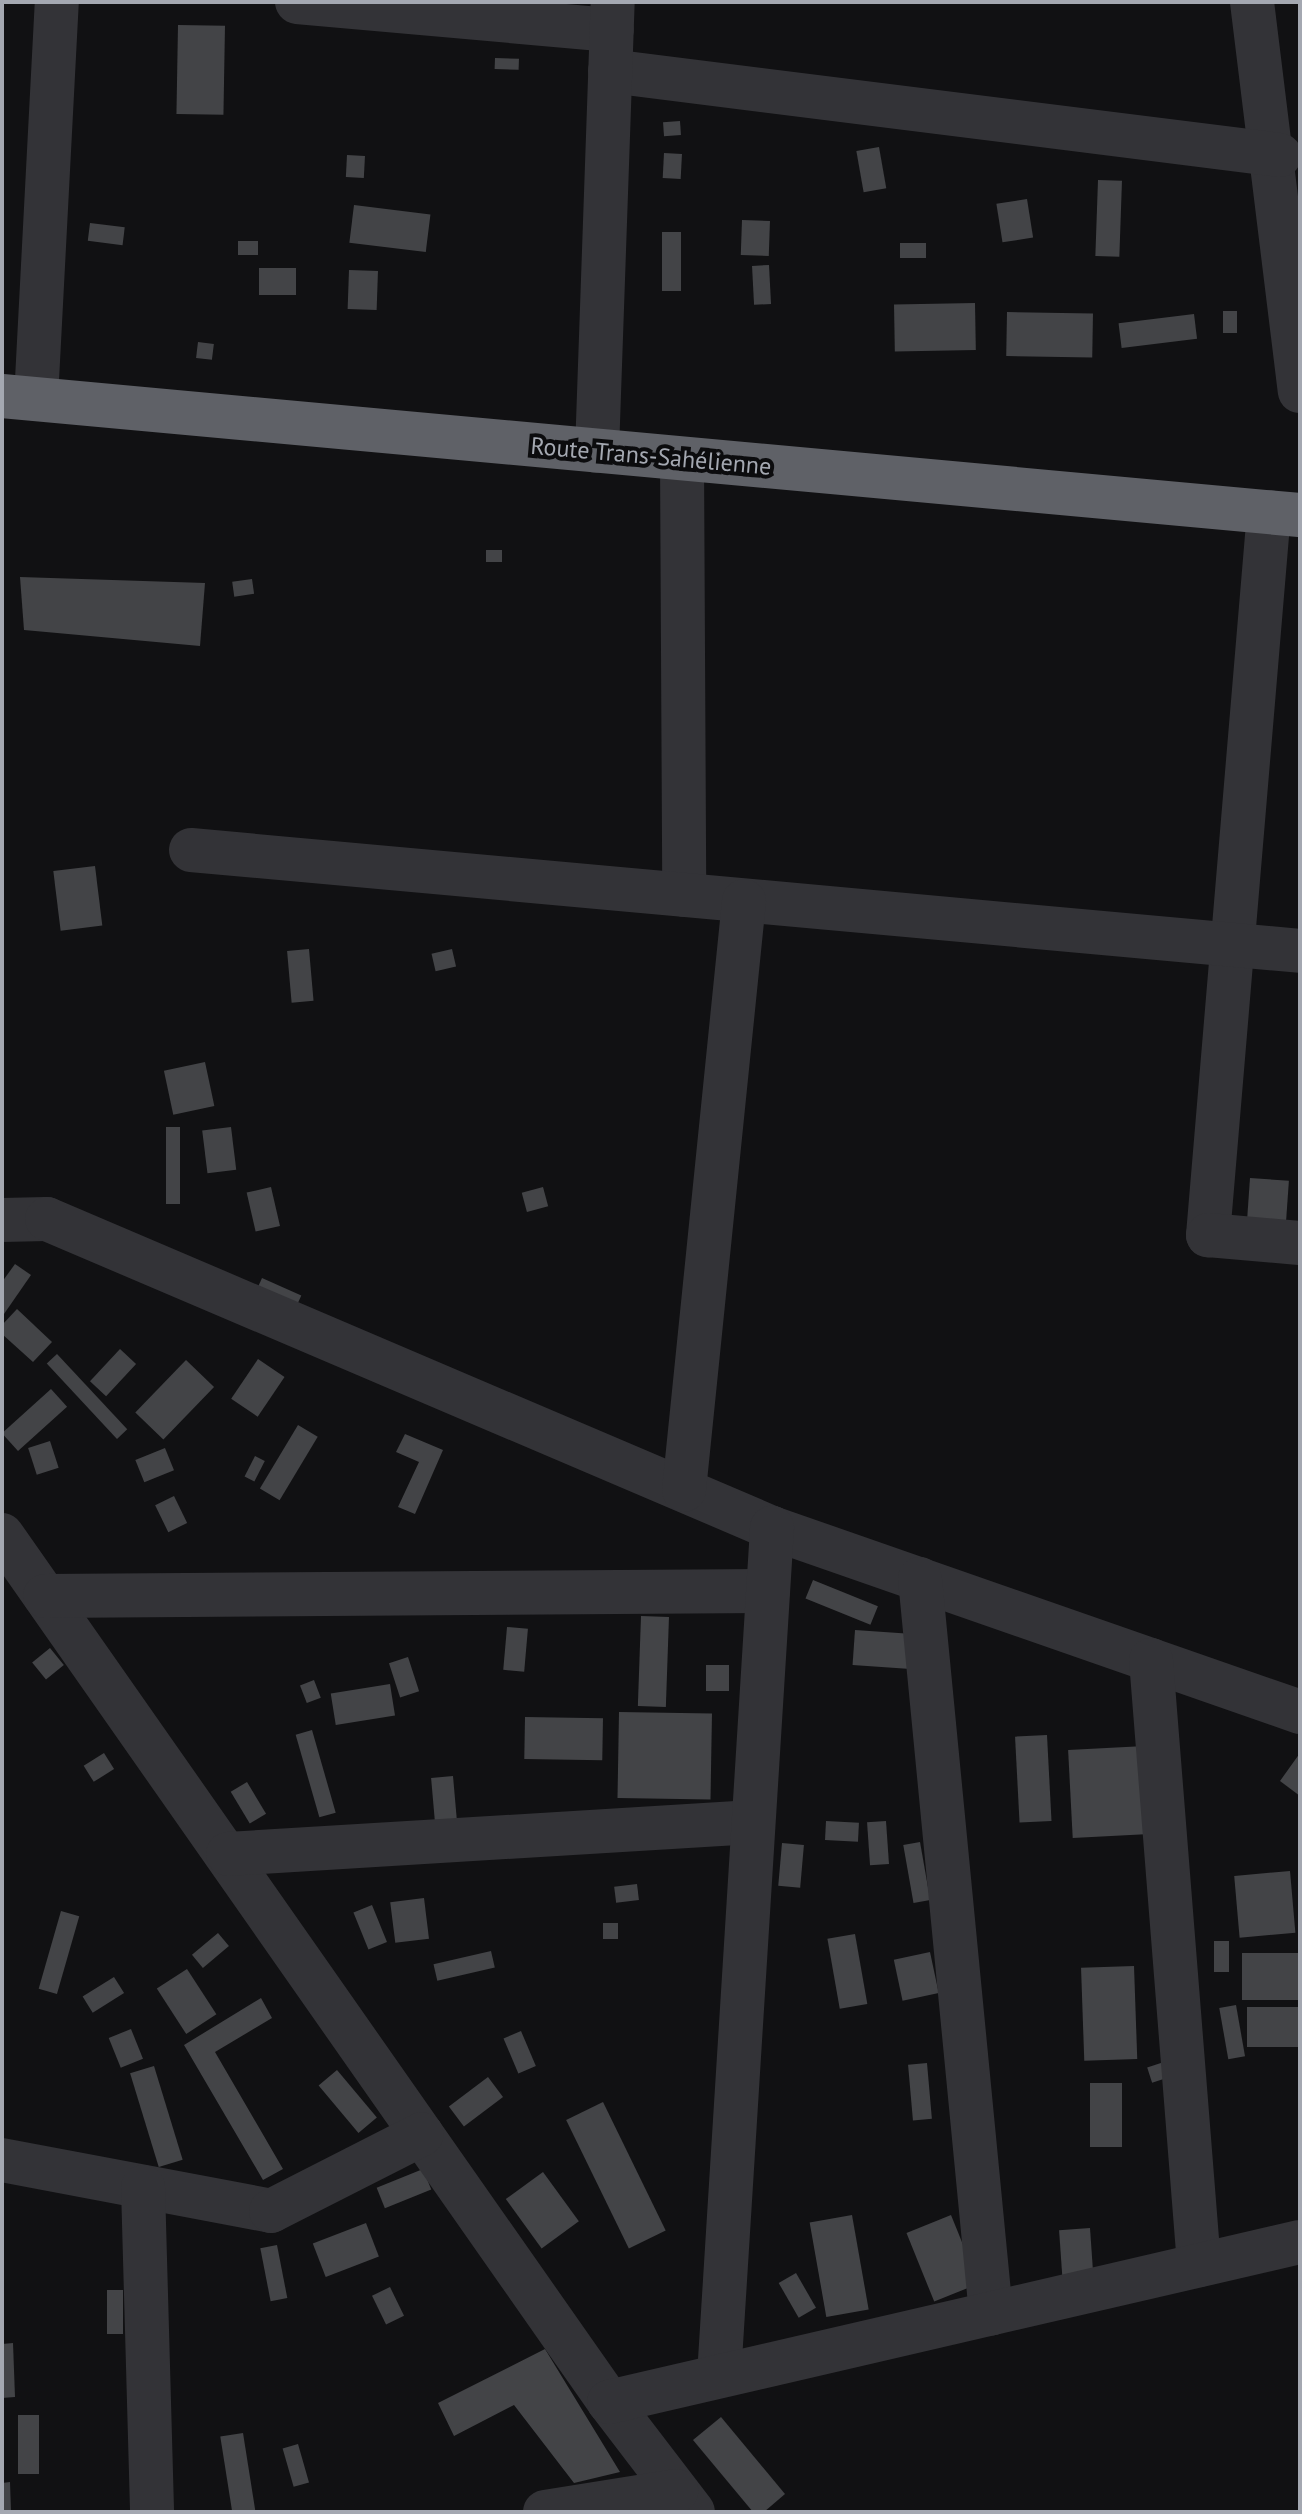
<!DOCTYPE html>
<meta charset="utf-8">
<style>
body{margin:0}
#map{position:relative;width:1302px;height:2514px;overflow:hidden;background:#111113;font-family:"PT Sans",sans-serif}
div>[style]{position:absolute}
.building>*{inset:0;background:#434447;transform-origin:0 0}
.minor>*{height:44px;margin:-22px;padding:0 22px;transform-origin:22px;border-radius:22px;background:#333337}
.highway>*{height:44px;margin:-22px;padding:0 22px;transform-origin:22px;border-radius:22px;background:#5f6167}
span{translate:-50% -50%;white-space:nowrap;text-align:center;line-height:1.15;-webkit-text-stroke:8px #0c0c0e;paint-order:stroke}
.street-label{font-size:24px;color:#a4a8b1}
.frame{position:absolute;inset:0;border:4px solid #a4a8b1;pointer-events:none}
</style>
<div id="map">
<div class="building">
<i style="left:178px;top:25px;width:47px;height:89px;rotate:1deg"></i>
<i style="left:495px;top:58px;width:24px;height:11px;rotate:2deg"></i>
<i style="left:680px;top:121px;width:14px;height:17px;rotate:86deg"></i>
<i style="left:879px;top:147px;width:42px;height:23px;rotate:80deg"></i>
<i style="left:664px;top:153px;width:18px;height:25px;rotate:3deg"></i>
<i style="left:347px;top:155px;width:18px;height:22px;rotate:3deg"></i>
<i style="left:1098px;top:180px;width:24px;height:76px;rotate:2deg"></i>
<i style="left:1027px;top:199px;width:39px;height:31px;rotate:81deg"></i>
<i style="left:354px;top:205px;width:77px;height:38px;rotate:7deg"></i>
<i style="left:742px;top:220px;width:28px;height:35px;rotate:2deg"></i>
<i style="left:90px;top:223px;width:35px;height:18px;rotate:7deg"></i>
<i style="left:662px;top:232px;width:19px;height:59px"></i>
<i style="left:238px;top:241px;width:20px;height:14px"></i>
<i style="left:900px;top:243px;width:26px;height:15px"></i>
<i style="left:769px;top:265px;width:39px;height:17px;rotate:87deg"></i>
<i style="left:296px;top:268px;width:27px;height:37px;rotate:90deg"></i>
<i style="left:349px;top:270px;width:29px;height:39px;rotate:2deg"></i>
<i style="left:975px;top:303px;width:47px;height:81px;rotate:89deg"></i>
<i style="left:1223px;top:311px;width:14px;height:22px"></i>
<i style="left:1007px;top:312px;width:86px;height:44px;rotate:1deg"></i>
<i style="left:1194px;top:314px;width:25px;height:76px;rotate:83deg"></i>
<i style="left:198px;top:342px;width:16px;height:16px;rotate:7deg"></i>
<i style="left:486px;top:550px;width:16px;height:12px"></i>
<i style="clip-path:polygon(20px 577px,205px 583px,200px 646px,24px 630px)"></i>
<i style="left:252px;top:579px;width:15px;height:20px;rotate:82deg"></i>
<i style="left:95px;top:866px;width:60px;height:42px;rotate:83deg"></i>
<i style="left:309px;top:949px;width:52px;height:22px;rotate:85deg"></i>
<i style="left:452px;top:949px;width:18px;height:21px;rotate:77deg"></i>
<i style="left:205px;top:1062px;width:45px;height:42px;rotate:78deg"></i>
<i style="left:166px;top:1127px;width:14px;height:77px"></i>
<i style="left:231px;top:1127px;width:43px;height:29px;rotate:83deg"></i>
<i style="left:1250px;top:1178px;width:39px;height:47px;rotate:4deg"></i>
<i style="left:271px;top:1187px;width:40px;height:25px;rotate:77deg"></i>
<i style="left:543px;top:1187px;width:20px;height:22px;rotate:75deg"></i>
<i style="clip-path:polygon(15px 1264px,31px 1275px,4px 1314px,2px 1282px)"></i>
<i style="left:262px;top:1278px;width:43px;height:12px;rotate:24deg"></i>
<i style="clip-path:polygon(17px 1309px,52px 1342px,33px 1362px,2px 1334px,2px 1325px)"></i>
<i style="left:120px;top:1349px;width:22px;height:44px;rotate:43deg"></i>
<i style="left:57px;top:1354px;width:103px;height:14px;rotate:47deg"></i>
<i style="left:258px;top:1359px;width:32px;height:48px;rotate:34deg"></i>
<i style="left:186px;top:1360px;width:39px;height:73px;rotate:44deg"></i>
<i style="left:51px;top:1389px;width:24px;height:66px;rotate:48deg"></i>
<i style="left:298px;top:1425px;width:23px;height:74px;rotate:31deg"></i>
<i style="clip-path:polygon(405px 1434px,443px 1450px,415px 1514px,398px 1507px,419px 1462px,396px 1452px)"></i>
<i style="left:50px;top:1441px;width:28px;height:23px;rotate:72deg"></i>
<i style="left:165px;top:1448px;width:24px;height:32px;rotate:68deg"></i>
<i style="left:255px;top:1456px;width:11px;height:23px;rotate:27deg"></i>
<i style="left:174px;top:1496px;width:30px;height:21px;rotate:64deg"></i>
<i style="left:813px;top:1580px;width:70px;height:20px;rotate:22deg"></i>
<i style="left:641px;top:1616px;width:28px;height:90px;rotate:2deg"></i>
<i style="left:507px;top:1627px;width:21px;height:43px;rotate:5deg"></i>
<i style="left:855px;top:1630px;width:58px;height:35px;rotate:4deg"></i>
<i style="left:50px;top:1648px;width:22px;height:23px;rotate:51deg"></i>
<i style="left:408px;top:1657px;width:36px;height:20px;rotate:72deg"></i>
<i style="left:706px;top:1665px;width:23px;height:26px"></i>
<i style="left:314px;top:1680px;width:19px;height:15px;rotate:69deg"></i>
<i style="left:390px;top:1684px;width:32px;height:60px;rotate:81deg"></i>
<i style="left:619px;top:1712px;width:93px;height:86px;rotate:1deg"></i>
<i style="left:525px;top:1717px;width:78px;height:42px;rotate:1deg"></i>
<i style="left:312px;top:1730px;width:86px;height:17px;rotate:74deg"></i>
<i style="left:1047px;top:1735px;width:86px;height:32px;rotate:87deg"></i>
<i style="left:1145px;top:1746px;width:88px;height:77px;rotate:87deg"></i>
<i style="left:104px;top:1753px;width:19px;height:24px;rotate:58deg"></i>
<i style="clip-path:polygon(1300px 1753px,1300px 1796px,1280px 1781px)"></i>
<i style="left:453px;top:1776px;width:43px;height:22px;rotate:85deg"></i>
<i style="left:247px;top:1782px;width:37px;height:19px;rotate:59deg"></i>
<i style="left:826px;top:1821px;width:33px;height:19px;rotate:3deg"></i>
<i style="left:886px;top:1821px;width:43px;height:19px;rotate:86deg"></i>
<i style="left:920px;top:1842px;width:59px;height:17px;rotate:80deg"></i>
<i style="left:782px;top:1843px;width:22px;height:43px;rotate:5deg"></i>
<i style="left:1290px;top:1871px;width:62px;height:56px;rotate:85deg"></i>
<i style="left:637px;top:1884px;width:16px;height:23px;rotate:83deg"></i>
<i style="left:424px;top:1898px;width:41px;height:34px;rotate:83deg"></i>
<i style="left:372px;top:1905px;width:40px;height:20px;rotate:68deg"></i>
<i style="left:61px;top:1911px;width:19px;height:81px;rotate:16deg"></i>
<i style="left:603px;top:1923px;width:15px;height:16px"></i>
<i style="left:218px;top:1933px;width:17px;height:34px;rotate:50deg"></i>
<i style="left:855px;top:1934px;width:71px;height:28px;rotate:80deg"></i>
<i style="left:1214px;top:1941px;width:15px;height:31px"></i>
<i style="left:491px;top:1951px;width:17px;height:59px;rotate:77deg"></i>
<i style="left:930px;top:1952px;width:42px;height:37px;rotate:78deg"></i>
<i style="left:1300px;top:1953px;width:47px;height:58px;rotate:90deg"></i>
<i style="left:1134px;top:1966px;width:93px;height:53px;rotate:88deg"></i>
<i style="left:187px;top:1969px;width:54px;height:36px;rotate:57deg"></i>
<i style="left:114px;top:1977px;width:19px;height:37px;rotate:58deg"></i>
<i style="clip-path:polygon(261px 1998px,272px 2018px,215px 2052px,283px 2169px,263px 2180px,184px 2045px)"></i>
<i style="left:1236px;top:2005px;width:52px;height:17px;rotate:80deg"></i>
<i style="left:1300px;top:2007px;width:40px;height:53px;rotate:90deg"></i>
<i style="left:131px;top:2029px;width:32px;height:24px;rotate:68deg"></i>
<i style="left:521px;top:2031px;width:38px;height:19px;rotate:67deg"></i>
<i style="left:1170px;top:2060px;width:16px;height:24px;rotate:72deg"></i>
<i style="left:927px;top:2063px;width:56px;height:19px;rotate:85deg"></i>
<i style="left:154px;top:2066px;width:98px;height:25px;rotate:73deg"></i>
<i style="left:337px;top:2070px;width:62px;height:24px;rotate:50deg"></i>
<i style="left:488px;top:2077px;width:25px;height:49px;rotate:53deg"></i>
<i style="left:1090px;top:2083px;width:32px;height:64px"></i>
<i style="left:603px;top:2102px;width:143px;height:41px;rotate:64deg"></i>
<i style="left:423px;top:2169px;width:22px;height:50px;rotate:68deg"></i>
<i style="left:543px;top:2172px;width:61px;height:46px;rotate:54deg"></i>
<i style="left:852px;top:2215px;width:96px;height:43px;rotate:80deg"></i>
<i style="left:951px;top:2215px;width:74px;height:48px;rotate:68deg"></i>
<i style="left:366px;top:2223px;width:36px;height:57px;rotate:69deg"></i>
<i style="left:1090px;top:2228px;width:51px;height:31px;rotate:86deg"></i>
<i style="left:277px;top:2245px;width:54px;height:17px;rotate:79deg"></i>
<i style="left:796px;top:2273px;width:40px;height:20px;rotate:60deg"></i>
<i style="left:390px;top:2287px;width:32px;height:20px;rotate:64deg"></i>
<i style="left:107px;top:2290px;width:16px;height:44px"></i>
<i style="clip-path:polygon(13px 2343px,15px 2397px,2px 2398px,2px 2344px)"></i>
<i style="clip-path:polygon(545px 2349px,620px 2472px,574px 2483px,514px 2405px,454px 2436px,438px 2403px)"></i>
<i style="left:18px;top:2415px;width:21px;height:59px"></i>
<i style="clip-path:polygon(721px 2417px,785px 2494px,764px 2512px,753px 2512px,693px 2440px)"></i>
<i style="left:243px;top:2433px;width:80px;height:23px;rotate:81deg"></i>
<i style="left:298px;top:2444px;width:40px;height:16px;rotate:74deg"></i>
<i style="clip-path:polygon(10px 2482px,11px 2512px,2px 2512px,2px 2483px)"></i>
</div>
<div class="minor">
<i style="left:297px;top:2px;width:316px;rotate:5.1deg"></i>
<i style="left:1252px;top:2px;width:392px;rotate:83deg"></i>
<i style="left:610px;top:71px;width:675px;rotate:7.15deg"></i>
<i style="left:36px;top:399px;width:398px;rotate:-87deg"></i>
<i style="left:597px;top:451px;width:449px;rotate:-88deg"></i>
<i style="left:682px;top:459px;width:436px;rotate:89.7deg"></i>
<i style="left:1269px;top:512px;width:726px;rotate:94.82deg"></i>
<i style="left:1208px;top:1235px;width:92px;rotate:5deg"></i>
<i style="left:191px;top:850px;width:1114px;rotate:5.2deg"></i>
<i style="left:2px;top:1220px;width:45px;rotate:-1.3deg"></i>
<i style="left:47px;top:1219px;width:788px;rotate:23.08deg"></i>
<i style="left:772px;top:1528px;width:559px;rotate:19.21deg"></i>
<i style="left:684px;top:1490px;width:592px;rotate:-84.18deg"></i>
<i style="left:2px;top:1535px;width:1058px;rotate:55deg"></i>
<i style="left:609px;top:2402px;width:138px;rotate:52.6deg"></i>
<i style="left:920px;top:1579px;width:738px;rotate:84.48deg"></i>
<i style="left:45px;top:1596px;width:723px;rotate:-0.4deg"></i>
<i style="left:1151px;top:1660px;width:607px;rotate:85.46deg"></i>
<i style="left:228px;top:1854px;width:526px;rotate:-3.49deg"></i>
<i style="left:2px;top:2160px;width:274px;rotate:10.7deg"></i>
<i style="left:271px;top:2211px;width:169px;rotate:-27deg"></i>
<i style="left:143px;top:2187px;width:325px;rotate:88.4deg"></i>
<i style="left:719px;top:2376px;width:850px;rotate:-86.42deg"></i>
<i style="left:609px;top:2402px;width:709px;rotate:-13.04deg"></i>
<i style="left:545px;top:2512px;width:133px;rotate:-9.1deg"></i>
</div>
<div class="highway">
<i style="left:2px;top:396px;width:1303px;rotate:5.24deg"></i>
</div>
<div class="street-label">
<span style="left:651px;top:456px;rotate:5deg">Route Trans-Sahélienne</span>
</div>
<div class="frame"></div>
</div>
